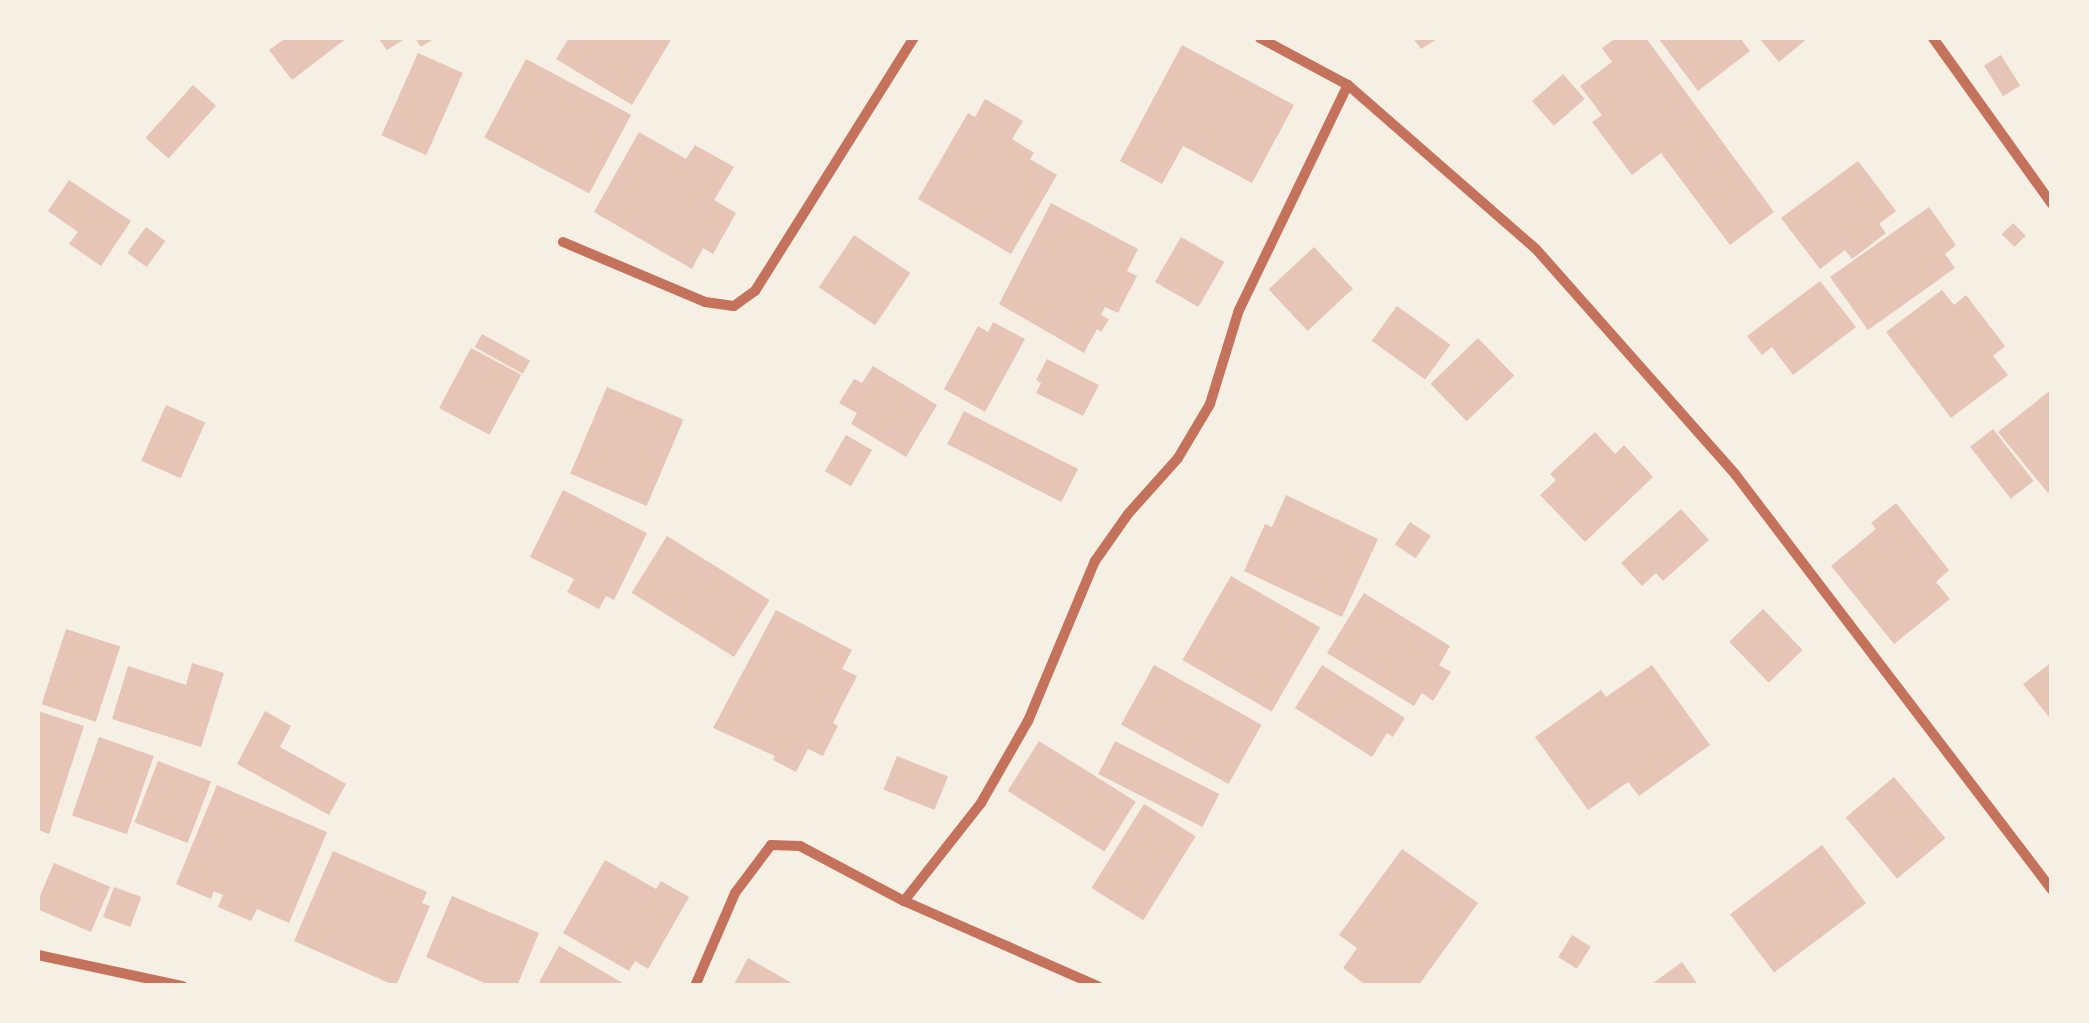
<!DOCTYPE html>
<style>
body{margin:0}
#map{position:relative;width:2089px;height:1023px;overflow:hidden;background:#f6efe4;font-family:Poppins,sans-serif}
div>[style]{position:absolute}
.building>*{inset:0;background:#e6c5b7;transform-origin:0 0}
.minor>*{height:10px;margin:-5px;padding:0 5px;transform-origin:5px;border-radius:5px;background:#c5725c}
span{translate:-50% -50%;white-space:nowrap;text-align:center;line-height:1.15;-webkit-text-stroke:10px #f6efe4;paint-order:stroke}
.frame{position:absolute;inset:0;border:40px solid #f6efe4;pointer-events:none}
</style>
<div id="map">
<div class="building">
<i style="clip-path:polygon(286px 38px,347px 38px,292px 80px,269px 50px)"></i>
<i style="clip-path:polygon(378px 38px,406px 38px,387px 50px)"></i>
<i style="clip-path:polygon(415px 38px,435px 38px,421px 47px)"></i>
<i style="clip-path:polygon(569px 38px,672px 38px,632px 105px,556px 59px)"></i>
<i style="clip-path:polygon(1413px 38px,1439px 38px,1421px 49px)"></i>
<i style="clip-path:polygon(1616px 38px,1646px 38px,1774px 212px,1730px 245px,1661px 153px,1632px 175px,1592px 122px,1602px 115px,1580px 86px,1612px 62px,1602px 48px)"></i>
<i style="clip-path:polygon(1658px 38px,1740px 38px,1750px 51px,1698px 91px)"></i>
<i style="clip-path:polygon(1759px 38px,1808px 38px,1779px 62px)"></i>
<i style="clip-path:polygon(1182px 45px,1294px 105px,1252px 183px,1183px 146px,1162px 184px,1120px 161px)"></i>
<i style="left:418px;top:53px;width:49px;height:90px;rotate:24deg"></i>
<i style="left:2001px;top:55px;width:36px;height:20px;rotate:58deg"></i>
<i style="left:526px;top:59px;width:119px;height:89px;rotate:28deg"></i>
<i style="left:1563px;top:74px;width:33px;height:41px;rotate:49deg"></i>
<i style="left:193px;top:85px;width:31px;height:71px;rotate:42deg"></i>
<i style="clip-path:polygon(985px 99px,1023px 121px,1012px 139px,1034px 153px,1030px 159px,1057px 175px,1011px 254px,918px 199px,968px 113px,975px 117px)"></i>
<i style="clip-path:polygon(639px 132px,686px 159px,695px 145px,734px 167px,714px 200px,736px 213px,713px 254px,703px 248px,692px 269px,594px 212px)"></i>
<i style="clip-path:polygon(1858px 161px,1896px 211px,1879px 224px,1886px 233px,1852px 259px,1845px 250px,1820px 269px,1781px 218px)"></i>
<i style="clip-path:polygon(69px 180px,131px 221px,101px 266px,69px 244px,78px 232px,48px 211px)"></i>
<i style="clip-path:polygon(1051px 203px,1138px 249px,1127px 271px,1137px 276px,1118px 313px,1105px 307px,1101px 315px,1109px 319px,1101px 332px,1097px 329px,1084px 353px,999px 304px)"></i>
<i style="clip-path:polygon(1929px 207px,1956px 245px,1945px 254px,1955px 268px,1868px 330px,1830px 277px)"></i>
<i style="left:2013px;top:223px;width:18px;height:16px;rotate:45deg"></i>
<i style="left:146px;top:227px;width:24px;height:32px;rotate:36deg"></i>
<i style="left:854px;top:235px;width:68px;height:63px;rotate:34deg"></i>
<i style="left:1181px;top:237px;width:50px;height:52px;rotate:30deg"></i>
<i style="left:1314px;top:247px;width:57px;height:62px;rotate:47deg"></i>
<i style="clip-path:polygon(1820px 281px,1856px 327px,1793px 375px,1772px 347px,1762px 355px,1747px 336px)"></i>
<i style="clip-path:polygon(1942px 290px,1954px 305px,1966px 295px,2005px 346px,1993px 356px,2008px 375px,1951px 418px,1886px 332px)"></i>
<i style="left:1397px;top:306px;width:66px;height:43px;rotate:36deg"></i>
<i style="clip-path:polygon(993px 322px,1025px 339px,985px 412px,944px 389px,978px 326px,988px 332px)"></i>
<i style="left:482px;top:334px;width:55px;height:15px;rotate:29deg"></i>
<i style="left:1478px;top:338px;width:52px;height:66px;rotate:46deg"></i>
<i style="left:471px;top:348px;width:57px;height:68px;rotate:28deg"></i>
<i style="clip-path:polygon(1047px 359px,1099px 385px,1083px 416px,1036px 393px,1041px 383px,1036px 380px)"></i>
<i style="clip-path:polygon(873px 366px,937px 405px,906px 457px,851px 424px,857px 413px,839px 403px,854px 379px,862px 383px)"></i>
<i style="left:607px;top:387px;width:83px;height:94px;rotate:23deg"></i>
<i style="clip-path:polygon(2052px 389px,2052px 490px,2048px 493px,1998px 432px)"></i>
<i style="left:166px;top:405px;width:43px;height:61px;rotate:24deg"></i>
<i style="left:964px;top:411px;width:128px;height:37px;rotate:27deg"></i>
<i style="left:1993px;top:429px;width:66px;height:29px;rotate:52deg"></i>
<i style="clip-path:polygon(1595px 432px,1615px 454px,1624px 445px,1653px 477px,1585px 542px,1540px 495px,1556px 480px,1550px 474px)"></i>
<i style="left:846px;top:435px;width:30px;height:42px;rotate:30deg"></i>
<i style="clip-path:polygon(563px 490px,647px 533px,614px 600px,606px 596px,599px 609px,567px 592px,574px 579px,530px 557px)"></i>
<i style="clip-path:polygon(1286px 495px,1378px 539px,1342px 617px,1244px 571px,1265px 524px,1272px 527px)"></i>
<i style="clip-path:polygon(1896px 503px,1949px 570px,1936px 582px,1950px 599px,1894px 644px,1831px 566px,1876px 529px,1871px 523px)"></i>
<i style="clip-path:polygon(1681px 509px,1709px 540px,1663px 581px,1656px 573px,1642px 586px,1621px 563px)"></i>
<i style="left:1410px;top:522px;width:25px;height:27px;rotate:34deg"></i>
<i style="left:667px;top:536px;width:121px;height:67px;rotate:32deg"></i>
<i style="left:1231px;top:576px;width:103px;height:97px;rotate:30deg"></i>
<i style="clip-path:polygon(1364px 593px,1450px 646px,1439px 665px,1451px 672px,1433px 701px,1422px 693px,1414px 706px,1327px 653px)"></i>
<i style="left:1763px;top:609px;width:57px;height:47px;rotate:46deg"></i>
<i style="clip-path:polygon(776px 610px,852px 650px,842px 669px,857px 676px,833px 723px,838px 726px,823px 756px,808px 749px,796px 772px,773px 760px,775px 756px,713px 728px)"></i>
<i style="left:66px;top:629px;width:57px;height:79px;rotate:18deg"></i>
<i style="clip-path:polygon(2052px 662px,2052px 721px,2023px 684px)"></i>
<i style="clip-path:polygon(192px 663px,224px 673px,201px 747px,112px 719px,128px 666px,186px 685px)"></i>
<i style="left:1154px;top:665px;width:123px;height:68px;rotate:29deg"></i>
<i style="clip-path:polygon(1322px 665px,1405px 718px,1393px 737px,1387px 733px,1372px 757px,1295px 708px)"></i>
<i style="clip-path:polygon(1652px 665px,1710px 745px,1639px 796px,1628px 782px,1588px 810px,1535px 737px,1601px 690px,1606px 697px)"></i>
<i style="clip-path:polygon(38px 711px,84px 726px,49px 834px,38px 830px)"></i>
<i style="clip-path:polygon(265px 711px,291px 726px,280px 747px,346px 784px,329px 815px,237px 764px)"></i>
<i style="left:99px;top:737px;width:58px;height:83px;rotate:19deg"></i>
<i style="left:1039px;top:741px;width:114px;height:59px;rotate:32deg"></i>
<i style="left:1115px;top:741px;width:117px;height:37px;rotate:27deg"></i>
<i style="left:897px;top:756px;width:55px;height:36px;rotate:22deg"></i>
<i style="left:158px;top:761px;width:57px;height:66px;rotate:21deg"></i>
<i style="left:1894px;top:777px;width:80px;height:63px;rotate:50deg"></i>
<i style="clip-path:polygon(217px 785px,327px 832px,289px 923px,257px 909px,251px 921px,218px 907px,223px 895px,214px 891px,211px 899px,176px 884px)"></i>
<i style="left:1144px;top:804px;width:61px;height:99px;rotate:32deg"></i>
<i style="left:1822px;top:845px;width:73px;height:115px;rotate:53deg"></i>
<i style="clip-path:polygon(1402px 849px,1478px 903px,1418px 986px,1367px 986px,1343px 968px,1357px 948px,1339px 935px)"></i>
<i style="clip-path:polygon(333px 851px,427px 892px,422px 903px,430px 906px,396px 986px,294px 941px)"></i>
<i style="clip-path:polygon(605px 860px,656px 889px,661px 881px,689px 897px,648px 969px,635px 961px,629px 971px,563px 933px)"></i>
<i style="left:54px;top:863px;width:61px;height:49px;rotate:23deg"></i>
<i style="left:114px;top:887px;width:29px;height:32px;rotate:20deg"></i>
<i style="clip-path:polygon(452px 896px,539px 933px,517px 986px,491px 986px,426px 957px)"></i>
<i style="left:1572px;top:935px;width:22px;height:26px;rotate:32deg"></i>
<i style="clip-path:polygon(559px 946px,628px 986px,537px 986px)"></i>
<i style="clip-path:polygon(748px 958px,797px 986px,733px 986px)"></i>
<i style="clip-path:polygon(1682px 962px,1699px 986px,1649px 986px)"></i>
</div>
<div class="minor">
<i style="left:1260px;top:38px;width:100px;rotate:28.1deg"></i>
<i style="left:1348px;top:85px;width:249px;rotate:41.1deg"></i>
<i style="left:1536px;top:249px;width:300px;rotate:48.5deg"></i>
<i style="left:1735px;top:474px;width:523px;rotate:52.69deg"></i>
<i style="left:1933px;top:38px;width:204px;rotate:54.4deg"></i>
<i style="left:563px;top:242px;width:154px;rotate:22.9deg"></i>
<i style="left:705px;top:302px;width:29px;rotate:8deg"></i>
<i style="left:734px;top:306px;width:26px;rotate:-36deg"></i>
<i style="left:755px;top:291px;width:299px;rotate:-57.9deg"></i>
<i style="left:904px;top:901px;width:125px;rotate:-51.8deg"></i>
<i style="left:981px;top:803px;width:95px;rotate:-60.2deg"></i>
<i style="left:1028px;top:721px;width:173px;rotate:-67.3deg"></i>
<i style="left:1095px;top:561px;width:57px;rotate:-54.9deg"></i>
<i style="left:1128px;top:514px;width:75px;rotate:-48.2deg"></i>
<i style="left:1178px;top:458px;width:63px;rotate:-59.3deg"></i>
<i style="left:1210px;top:404px;width:98px;rotate:-72.9deg"></i>
<i style="left:1239px;top:310px;width:250px;rotate:-64.2deg"></i>
<i style="left:38px;top:955px;width:148px;rotate:12.1deg"></i>
<i style="left:695px;top:986px;width:101px;rotate:-66.7deg"></i>
<i style="left:735px;top:893px;width:60px;rotate:-53.1deg"></i>
<i style="left:771px;top:845px;width:29px;rotate:2deg"></i>
<i style="left:800px;top:846px;width:118px;rotate:27.9deg"></i>
<i style="left:904px;top:901px;width:212px;rotate:23.7deg"></i>
</div>
<div class="frame"></div>
</div>
